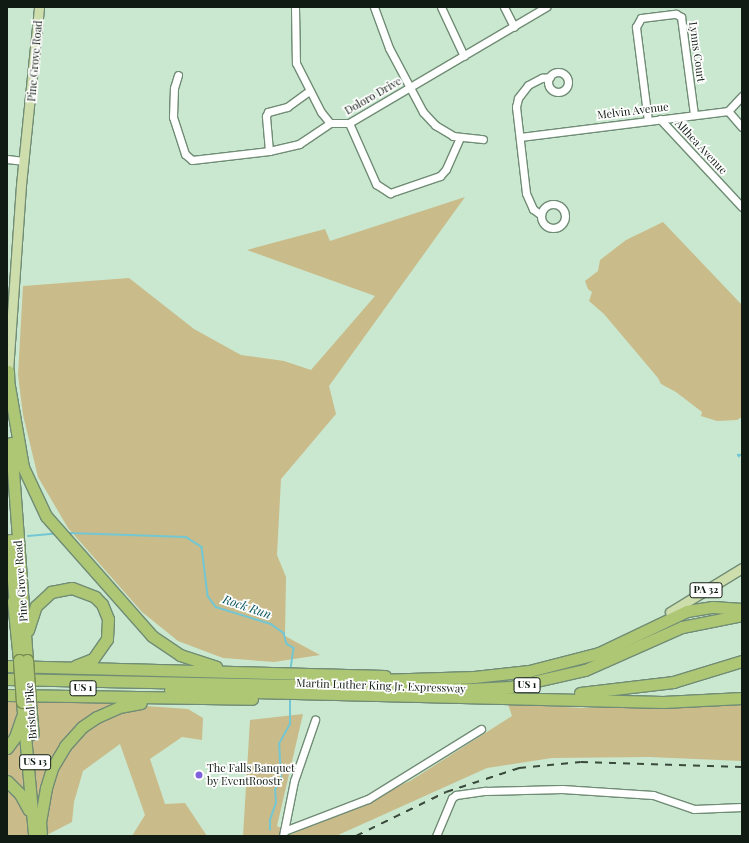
<!DOCTYPE html>
<style>
body{margin:0}
#map{position:relative;width:749px;height:843px;overflow:hidden;background:#cae8cf;font-family:"Playfair Display",serif}
div>[style]{position:absolute}
.green>*{inset:0;background:#c9bb8a}
.stream>*{height:1.5px;margin:-0.75px;padding:0 0.75px;transform-origin:0.75px;border-radius:0.75px;background:#73c7d3}
.roads{filter:drop-shadow(1px 0 #708c75) drop-shadow(-1px 0 #708c75) drop-shadow(0 1px #708c75) drop-shadow(0 -1px #708c75)}
.minor>*{height:7px;margin:-3.5px;padding:0 3.5px;transform-origin:3.5px;border-radius:3.5px;background:#fff}
.minor>.ring{margin:-3.5px;padding:0;box-sizing:content-box;background:none;border:7px solid #fff;border-radius:50%}
.major>*{height:9px;margin:-4.5px;padding:0 4.5px;transform-origin:4.5px;border-radius:4.5px;background:#ceddac}
.highway>*{height:11px;margin:-5.5px;padding:0 5.5px;transform-origin:5.5px;border-radius:5.5px;background:#aec775}
.rail>*{height:1.5px;margin-top:-0.75px;transform-origin:0;background:repeating-linear-gradient(90deg,#39493c 0 7px,transparent 0 14px)}
.bridges{filter:drop-shadow(1px 0 #778b53) drop-shadow(-1px 0 #778b53) drop-shadow(0 1px #778b53) drop-shadow(0 -1px #778b53)}
.highway-bridge>*{height:11px;margin:-5.5px;padding:0 5.5px;transform-origin:5.5px;border-radius:5.5px;background:#aec775}
.dots>*{width:11px;height:11px;translate:-50% -50%;box-sizing:border-box;border:2px solid #fff;border-radius:50%}
span{translate:-50% -50%;white-space:nowrap;text-align:center;line-height:1.15;-webkit-text-stroke:3.5px #fff;paint-order:stroke}
.shield-label span{padding:1px 3px;background:#fff;border:1px solid;border-radius:3px;-webkit-text-stroke-width:0}
.shield-label{font-size:10px;color:#101c13;font-weight:700}
.street-label{font-size:11px;color:#101c13}
.poi-label{font-size:11px;color:#101c13}
.left{translate:0 -50%;text-align:left}
.water-label{font-size:12px;color:#05545c;font-style:italic}
.frame{position:absolute;inset:0;border:8px solid #101c13;pointer-events:none}
</style>
<div id="map">
<div class="green">
<i style="clip-path:polygon(465px 197px,329px 386px,336px 414px,281px 479px,277px 555px,286px 577px,285px 636px,320px 655px,274px 662px,223px 658px,178px 641px,142px 612px,68px 528px,38px 477px,23px 415px,18px 375px,23px 286px,129px 278px,194px 329px,241px 355px,284px 361px,311px 370px,375px 296px,247px 250px,325px 229px,330px 241px)"></i>
<i style="clip-path:polygon(663px 222px,742px 305px,742px 417px,737px 420px,717px 421px,701px 416px,702px 412px,676px 392px,661px 384px,658px 378px,604px 314px,589px 301px,592px 292px,588px 289px,585px 281px,598px 271px,600px 260px,626px 240px)"></i>
<i style="clip-path:polygon(7px 701px,104px 703px,188px 709px,203px 718px,202px 740px,182px 737px,150px 759px,165px 804px,185px 803px,207px 836px,132px 836px,145px 815px,120px 744px,83px 771px,74px 802px,72px 822px,45px 836px,7px 836px)"></i>
<i style="clip-path:polygon(742px 703px,742px 761px,649px 757px,552px 758px,487px 768px,336px 836px,243px 836px,250px 720px,303px 714px,277px 826px,292px 834px,410px 781px,512px 716px,508px 704px,583px 708px)"></i>
</div>
<div class="stream">
<i style="left:739px;top:457px;width:2px;rotate:-117deg"></i>
<i style="left:738px;top:455px;width:4px"></i>
<i style="left:70px;top:533px;width:116px;rotate:2deg"></i>
<i style="left:186px;top:537px;width:19px;rotate:32deg"></i>
<i style="left:202px;top:547px;width:49px;rotate:83deg"></i>
<i style="left:208px;top:596px;width:14px;rotate:54deg"></i>
<i style="left:216px;top:607px;width:58px;rotate:17.2deg"></i>
<i style="left:271px;top:624px;width:16px;rotate:35deg"></i>
<i style="left:284px;top:633px;width:11px;rotate:75deg"></i>
<i style="left:287px;top:644px;width:8px;rotate:30deg"></i>
<i style="left:294px;top:648px;width:22px;rotate:98deg"></i>
<i style="left:28px;top:536px;width:25px;rotate:-5deg"></i>
<i style="left:270px;top:830px;width:10px;rotate:-90deg"></i>
<i style="left:270px;top:820px;width:18px;rotate:-71deg"></i>
<i style="left:276px;top:803px;width:13px;rotate:-94deg"></i>
<i style="left:275px;top:790px;width:13px;rotate:-61deg"></i>
<i style="left:281px;top:779px;width:35px;rotate:-93deg"></i>
<i style="left:279px;top:744px;width:23px;rotate:-61deg"></i>
<i style="left:290px;top:724px;width:27px;rotate:-90deg"></i>
</div>
<div class="roads">
<div class="minor">
<i style="left:295px;top:7px;width:56px;rotate:89deg"></i>
<i style="left:296px;top:63px;width:55px;rotate:63deg"></i>
<i style="left:321px;top:112px;width:14px;rotate:51deg"></i>
<i style="left:374px;top:7px;width:44px;rotate:69.9deg"></i>
<i style="left:389px;top:48px;width:72px;rotate:62deg"></i>
<i style="left:423px;top:112px;width:18px;rotate:47deg"></i>
<i style="left:435px;top:125px;width:21px;rotate:31deg"></i>
<i style="left:453px;top:136px;width:30px;rotate:6deg"></i>
<i style="left:441px;top:7px;width:54px;rotate:64.9deg"></i>
<i style="left:504px;top:7px;width:22px;rotate:63deg"></i>
<i class="ring" style="left:548px;top:72px;width:13px;height:13px"></i>
<i style="left:178px;top:75px;width:14px;rotate:107deg"></i>
<i style="left:174px;top:88px;width:29px;rotate:92deg"></i>
<i style="left:173px;top:117px;width:39px;rotate:72deg"></i>
<i style="left:185px;top:154px;width:9px;rotate:41deg"></i>
<i style="left:192px;top:160px;width:78px;rotate:-6.7deg"></i>
<i style="left:269px;top:151px;width:31px;rotate:-13deg"></i>
<i style="left:299px;top:144px;width:37px;rotate:-34deg"></i>
<i style="left:330px;top:123px;width:19px"></i>
<i style="left:349px;top:123px;width:229px;rotate:-30.5deg"></i>
<i style="left:728px;top:111px;width:21px;rotate:49deg"></i>
<i style="left:660px;top:119px;width:120px;rotate:47deg"></i>
<i style="left:648px;top:121px;width:95px;rotate:-97.3deg"></i>
<i style="left:636px;top:27px;width:10px;rotate:-61deg"></i>
<i style="left:641px;top:18px;width:35px;rotate:-7deg"></i>
<i style="left:676px;top:14px;width:6px;rotate:31deg"></i>
<i style="left:681px;top:17px;width:99px;rotate:82.4deg"></i>
<i style="left:349px;top:123px;width:67px;rotate:66.1deg"></i>
<i style="left:376px;top:184px;width:17px;rotate:33deg"></i>
<i style="left:390px;top:193px;width:53px;rotate:-18.8deg"></i>
<i style="left:440px;top:176px;width:9px;rotate:-49deg"></i>
<i style="left:446px;top:169px;width:34px;rotate:-66deg"></i>
<i style="left:520px;top:137px;width:210px;rotate:-7.1deg"></i>
<i style="left:728px;top:111px;width:21px;rotate:-47deg"></i>
<i style="left:269px;top:151px;width:35px;rotate:-95deg"></i>
<i style="left:266px;top:116px;width:4px;rotate:-63deg"></i>
<i style="left:268px;top:112px;width:20px;rotate:-15deg"></i>
<i style="left:287px;top:107px;width:27px;rotate:-36deg"></i>
<i style="left:7px;top:159px;width:17px;rotate:7deg"></i>
<i class="ring" style="left:541px;top:204px;width:17px;height:17px"></i>
<i style="left:541px;top:215px;width:10px;rotate:-143deg"></i>
<i style="left:533px;top:209px;width:17px;rotate:-114deg"></i>
<i style="left:526px;top:193px;width:87px;rotate:-96.6deg"></i>
<i style="left:516px;top:107px;width:9px;rotate:-77deg"></i>
<i style="left:518px;top:98px;width:16px;rotate:-52deg"></i>
<i style="left:528px;top:85px;width:16px;rotate:-27deg"></i>
<i style="left:542px;top:78px;width:8px;rotate:-7deg"></i>
<i style="left:284px;top:831px;width:90px;rotate:-20.9deg"></i>
<i style="left:368px;top:799px;width:133px;rotate:-31.8deg"></i>
<i style="left:283px;top:836px;width:56px;rotate:-78.7deg"></i>
<i style="left:294px;top:781px;width:65px;rotate:-71deg"></i>
<i style="left:436px;top:836px;width:41px;rotate:-67.2deg"></i>
<i style="left:452px;top:798px;width:5px;rotate:-37deg"></i>
<i style="left:456px;top:795px;width:30px;rotate:-8deg"></i>
<i style="left:486px;top:791px;width:76px;rotate:-1.5deg"></i>
<i style="left:562px;top:789px;width:91px;rotate:3.8deg"></i>
<i style="left:653px;top:795px;width:43px;rotate:18.9deg"></i>
<i style="left:694px;top:809px;width:48px;rotate:-2.4deg"></i>
</div>
<div class="major">
<i style="left:8px;top:371px;width:186px;rotate:-86deg"></i>
<i style="left:21px;top:185px;width:179px;rotate:-84.2deg"></i>
<i style="left:670px;top:612px;width:84px;rotate:-31.4deg"></i>
</div>
<div class="highway">
<i style="left:8px;top:371px;width:23px;rotate:88deg"></i>
<i style="left:9px;top:386px;width:82px;rotate:80.2deg"></i>
<i style="left:23px;top:467px;width:54px;rotate:64.9deg"></i>
<i style="left:46px;top:516px;width:160px;rotate:48.5deg"></i>
<i style="left:152px;top:636px;width:34px;rotate:34deg"></i>
<i style="left:180px;top:655px;width:38px;rotate:18deg"></i>
<i style="left:11px;top:443px;width:218px;rotate:85.8deg"></i>
<i style="left:10px;top:540px;width:67px;rotate:85.7deg"></i>
<i style="left:13px;top:601px;width:59px;rotate:84.2deg"></i>
<i style="left:28px;top:630px;width:25px;rotate:-72deg"></i>
<i style="left:36px;top:606px;width:21px;rotate:-43deg"></i>
<i style="left:51px;top:592px;width:21px;rotate:-11deg"></i>
<i style="left:72px;top:588px;width:25px;rotate:21deg"></i>
<i style="left:95px;top:597px;width:10px;rotate:45deg"></i>
<i style="left:102px;top:604px;width:16px;rotate:68deg"></i>
<i style="left:108px;top:619px;width:20px;rotate:93deg"></i>
<i style="left:107px;top:639px;width:24px;rotate:125deg"></i>
<i style="left:93px;top:659px;width:19px;rotate:159deg"></i>
<i style="left:7px;top:666px;width:378px;rotate:1.5deg"></i>
<i style="left:7px;top:679px;width:464px;rotate:1.2deg"></i>
<i style="left:471px;top:689px;width:39px;rotate:-3deg"></i>
<i style="left:510px;top:687px;width:77px;rotate:-12.8deg"></i>
<i style="left:585px;top:670px;width:106px;rotate:-23.9deg"></i>
<i style="left:682px;top:627px;width:61px;rotate:-11.3deg"></i>
<i style="left:377px;top:680px;width:97px;rotate:-1.8deg"></i>
<i style="left:474px;top:677px;width:55px;rotate:-6.2deg"></i>
<i style="left:529px;top:671px;width:72px;rotate:-14.4deg"></i>
<i style="left:599px;top:653px;width:98px;rotate:-25.5deg"></i>
<i style="left:687px;top:611px;width:26px;rotate:-9deg"></i>
<i style="left:713px;top:607px;width:29px;rotate:4deg"></i>
<i style="left:170px;top:690px;width:493px;rotate:1.4deg"></i>
<i style="left:663px;top:702px;width:79px;rotate:-2.9deg"></i>
<i style="left:580px;top:693px;width:94px;rotate:-6.7deg"></i>
<i style="left:673px;top:682px;width:72px;rotate:-16.9deg"></i>
<i style="left:7px;top:695px;width:245px;rotate:0.9deg"></i>
<i style="left:22px;top:702px;width:132px;rotate:84.8deg"></i>
<i style="left:30px;top:702px;width:32px;rotate:85deg"></i>
<i style="left:7px;top:748px;width:14px;rotate:-54deg"></i>
<i style="left:15px;top:737px;width:21px;rotate:-71deg"></i>
<i style="left:7px;top:781px;width:18px;rotate:45deg"></i>
<i style="left:20px;top:794px;width:18px;rotate:61deg"></i>
<i style="left:41px;top:836px;width:14px;rotate:-94deg"></i>
<i style="left:40px;top:822px;width:35px;rotate:-80deg"></i>
<i style="left:46px;top:788px;width:21px;rotate:-73deg"></i>
<i style="left:52px;top:768px;width:26px;rotate:-59deg"></i>
<i style="left:65px;top:746px;width:25px;rotate:-48deg"></i>
<i style="left:82px;top:727px;width:18px;rotate:-34deg"></i>
<i style="left:97px;top:717px;width:24px;rotate:-24deg"></i>
<i style="left:119px;top:707px;width:22px;rotate:-10deg"></i>
</div>
</div>
<div class="rail">
<i style="left:356px;top:836px;width:100px;rotate:-26.1deg"></i>
<i style="left:446px;top:792px;width:77px;rotate:-18.2deg"></i>
<i style="left:519px;top:768px;width:62px;rotate:-5.5deg"></i>
<i style="left:581px;top:762px;width:161px;rotate:1.8deg"></i>
</div>
<div class="bridges">
<div class="highway-bridge">
<i style="left:19px;top:660px;width:42px;rotate:85.9deg"></i>
<i style="left:27px;top:660px;width:42px;rotate:85.9deg"></i>
</div>
</div>
<div class="dots">
<i style="left:199px;top:775px;background:#8061dc"></i>
</div>
<div class="shield-label">
<span style="left:706px;top:590px">PA 32</span>
<span style="left:527px;top:685px">US 1</span>
<span style="left:83px;top:688px">US 1</span>
<span style="left:35px;top:762px">US 13</span>
</div>
<div class="street-label">
<span style="left:697px;top:52px;rotate:82deg">Lynns Court</span>
<span style="left:35px;top:61px;rotate:-85deg">Pine Grove Road</span>
<span style="left:373px;top:96px;rotate:-30deg">Doloro Drive</span>
<span style="left:633px;top:111px;rotate:-7deg">Melvin Avenue</span>
<span style="left:701px;top:147px;rotate:47deg">Althea Avenue</span>
<span style="left:21px;top:581px;rotate:-94deg">Pine Grove Road</span>
<span style="left:381px;top:686px;rotate:2deg">Martin Luther King Jr. Expressway</span>
<span style="left:31px;top:711px;rotate:-94deg">Bristol Pike</span>
</div>
<div class="poi-label">
<span class="left" style="left:207px;top:775px">The Falls Banquet<br>by EventRoostr</span>
</div>
<div class="water-label">
<span style="left:247px;top:607px;rotate:19deg">Rock Run</span>
</div>
<div class="frame"></div>
</div>
